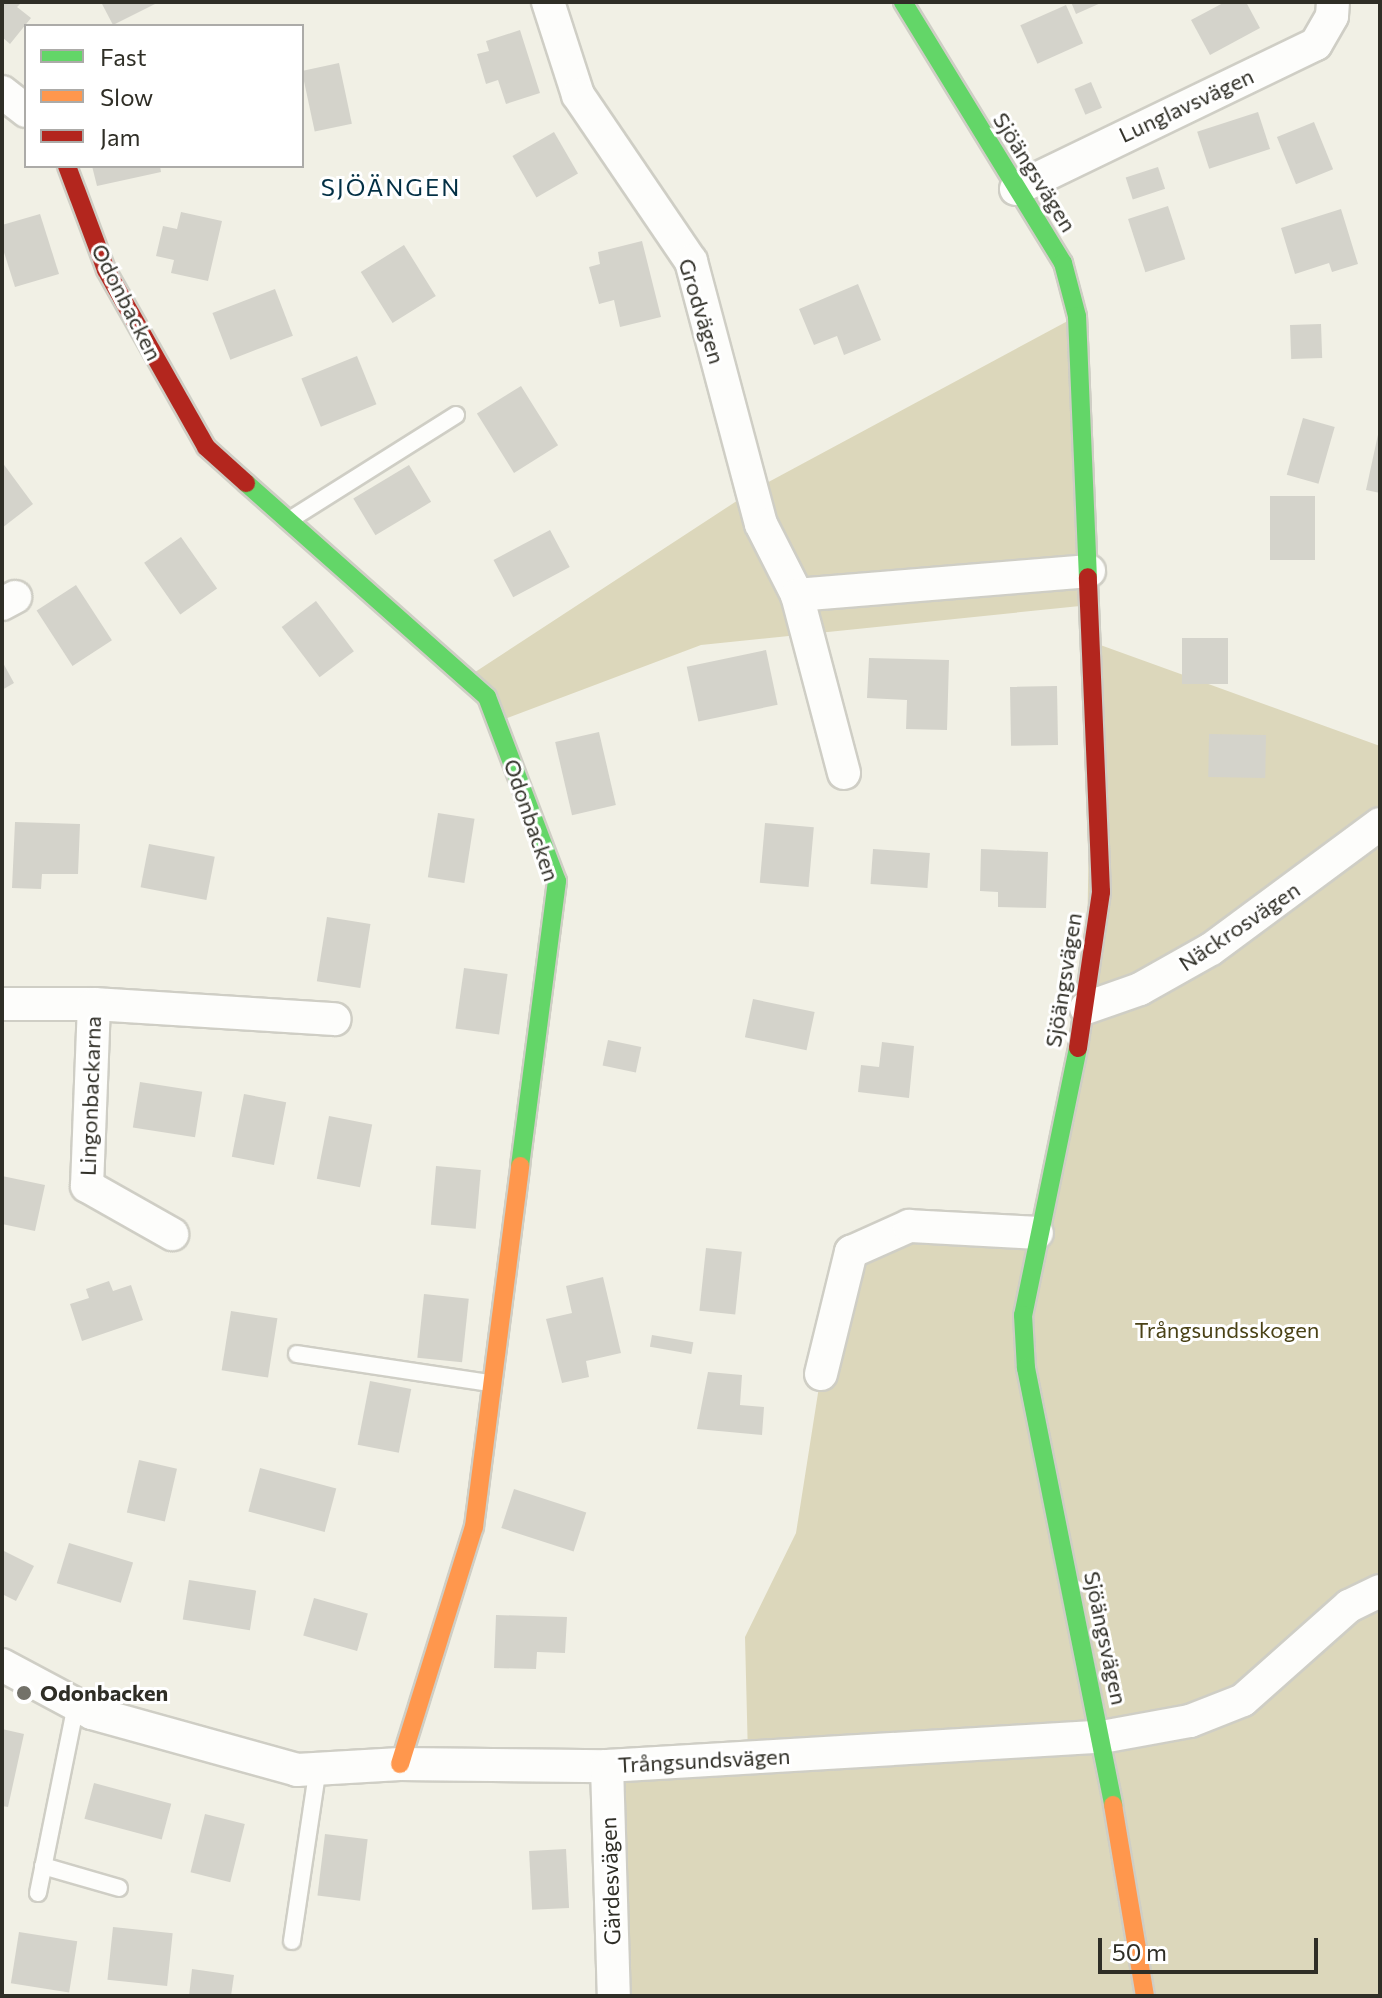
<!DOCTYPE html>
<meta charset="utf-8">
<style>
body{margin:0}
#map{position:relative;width:1382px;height:1998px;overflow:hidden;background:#f1f0e5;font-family:Commissioner,sans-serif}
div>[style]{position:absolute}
.green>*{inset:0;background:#dcd7bb}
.building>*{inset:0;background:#d4d3cb;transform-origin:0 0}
.roads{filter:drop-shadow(2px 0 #cfcec5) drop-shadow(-2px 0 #cfcec5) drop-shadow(0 2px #cfcec5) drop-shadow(0 -2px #cfcec5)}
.lane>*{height:16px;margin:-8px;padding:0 8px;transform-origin:8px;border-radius:8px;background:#fdfdfb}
.street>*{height:32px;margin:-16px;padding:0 16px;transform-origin:16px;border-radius:16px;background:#fdfdfb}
.fast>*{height:18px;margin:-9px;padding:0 9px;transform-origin:9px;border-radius:9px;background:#63d668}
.slow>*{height:18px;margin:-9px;padding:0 9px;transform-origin:9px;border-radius:9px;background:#ff974d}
.jam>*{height:18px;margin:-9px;padding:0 9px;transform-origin:9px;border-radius:9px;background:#b3261e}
.dots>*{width:22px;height:22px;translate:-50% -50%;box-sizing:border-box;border:4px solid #fff;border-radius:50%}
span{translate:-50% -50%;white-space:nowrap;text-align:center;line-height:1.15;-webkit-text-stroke:6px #fff;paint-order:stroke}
.street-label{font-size:22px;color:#2f2e26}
.park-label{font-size:22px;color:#4a4216}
.poi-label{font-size:22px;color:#2f2e26;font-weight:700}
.left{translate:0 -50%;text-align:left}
.neighbourhood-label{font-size:24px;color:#022f44;letter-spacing:2px}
.frame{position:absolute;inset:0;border:4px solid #2f2e26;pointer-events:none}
.legend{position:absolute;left:24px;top:24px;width:280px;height:144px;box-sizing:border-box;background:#fff;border:2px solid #acaba8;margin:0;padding:10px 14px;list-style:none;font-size:24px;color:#2f2e26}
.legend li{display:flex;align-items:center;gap:16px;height:40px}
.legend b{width:40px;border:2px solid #acaba8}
.scale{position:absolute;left:1098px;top:1938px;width:220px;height:36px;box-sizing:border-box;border:4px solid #2f2e26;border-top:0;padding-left:10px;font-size:24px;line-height:28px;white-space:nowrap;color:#2f2e26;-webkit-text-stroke:6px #fff;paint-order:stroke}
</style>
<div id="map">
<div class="green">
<i style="clip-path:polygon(1077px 316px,1090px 605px,701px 645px,497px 722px,466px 678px,752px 491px)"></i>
<i style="clip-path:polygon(1092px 642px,1380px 746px,1380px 1996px,614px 1996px,607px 1766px,748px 1757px,745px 1637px,796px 1533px,821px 1374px,851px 1252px,909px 1226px,1037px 1233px,1086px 1008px)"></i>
</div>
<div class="building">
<i style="clip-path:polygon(2px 2px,22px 2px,17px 7px,31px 18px,10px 44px,2px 37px)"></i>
<i style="clip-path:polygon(101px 2px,159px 2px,113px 25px)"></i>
<i style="clip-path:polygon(1071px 2px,1103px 2px,1076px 14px)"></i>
<i style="clip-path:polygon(1225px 2px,1246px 2px,1260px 28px,1210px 55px,1191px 20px)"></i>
<i style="left:1066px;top:5px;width:42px;height:50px;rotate:66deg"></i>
<i style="clip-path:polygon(520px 30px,540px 93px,506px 104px,498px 80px,486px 84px,477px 54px,489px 51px,486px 41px)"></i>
<i style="left:339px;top:63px;width:62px;height:38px;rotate:78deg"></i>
<i style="left:1091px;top:82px;width:28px;height:18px;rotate:67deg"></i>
<i style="left:1258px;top:112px;width:39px;height:64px;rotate:72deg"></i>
<i style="left:1314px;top:122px;width:51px;height:40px;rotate:68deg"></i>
<i style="left:554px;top:132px;width:48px;height:48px;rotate:60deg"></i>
<i style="clip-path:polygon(92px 166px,160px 166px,161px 172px,97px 186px)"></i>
<i style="left:1158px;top:167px;width:23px;height:34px;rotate:72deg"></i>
<i style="left:1168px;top:206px;width:56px;height:42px;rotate:72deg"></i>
<i style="clip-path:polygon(1341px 209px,1358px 264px,1332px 272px,1329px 263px,1295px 274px,1281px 228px)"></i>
<i style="clip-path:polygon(181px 212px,222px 221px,208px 281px,171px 273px,174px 260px,156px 256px,163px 226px,177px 229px)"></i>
<i style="clip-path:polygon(40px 214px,59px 274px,15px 287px,2px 246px,2px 225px)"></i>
<i style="clip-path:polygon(642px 241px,661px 317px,620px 327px,614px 300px,599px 304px,589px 267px,600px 264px,598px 252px)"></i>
<i style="left:404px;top:245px;width:60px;height:51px;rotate:58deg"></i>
<i style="clip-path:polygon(858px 284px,881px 340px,844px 355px,837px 336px,814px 345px,799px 309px)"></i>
<i style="left:275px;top:289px;width:50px;height:67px;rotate:69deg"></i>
<i style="left:1321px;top:324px;width:34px;height:31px;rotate:88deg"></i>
<i style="left:357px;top:356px;width:52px;height:60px;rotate:68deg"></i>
<i style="left:521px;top:386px;width:70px;height:52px;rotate:58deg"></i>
<i style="left:1303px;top:418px;width:33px;height:59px;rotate:16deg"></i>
<i style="clip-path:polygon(1379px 430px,1380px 430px,1380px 493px,1366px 490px)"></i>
<i style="clip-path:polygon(2px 462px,33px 504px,2px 528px)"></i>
<i style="left:409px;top:465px;width:43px;height:65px;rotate:59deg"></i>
<i style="left:1270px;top:496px;width:45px;height:64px"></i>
<i style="left:550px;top:530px;width:42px;height:64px;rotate:62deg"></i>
<i style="left:181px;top:537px;width:63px;height:45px;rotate:55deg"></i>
<i style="left:76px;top:585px;width:66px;height:47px;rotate:57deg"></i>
<i style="left:316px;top:601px;width:63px;height:43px;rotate:53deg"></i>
<i style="left:1182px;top:638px;width:46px;height:46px"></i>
<i style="left:766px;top:650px;width:56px;height:81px;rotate:78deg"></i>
<i style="clip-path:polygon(869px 658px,949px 660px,947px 730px,906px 729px,907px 700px,867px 698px)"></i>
<i style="clip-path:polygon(2px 661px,14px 683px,2px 690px)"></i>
<i style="left:1057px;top:686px;width:59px;height:47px;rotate:89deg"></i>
<i style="left:599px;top:732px;width:75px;height:45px;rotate:77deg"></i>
<i style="left:1209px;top:734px;width:57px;height:43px;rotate:1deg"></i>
<i style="left:438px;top:813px;width:37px;height:65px;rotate:9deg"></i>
<i style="clip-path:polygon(15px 822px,80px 824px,78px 874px,42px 874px,41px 889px,12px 888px)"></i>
<i style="left:765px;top:823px;width:49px;height:60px;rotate:5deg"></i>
<i style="left:149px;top:844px;width:67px;height:44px;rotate:11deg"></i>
<i style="left:873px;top:849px;width:57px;height:35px;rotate:4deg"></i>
<i style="clip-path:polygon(981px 849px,1048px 852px,1046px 908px,998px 907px,998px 892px,980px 891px)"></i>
<i style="left:327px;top:917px;width:44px;height:65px;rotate:9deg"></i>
<i style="left:464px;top:968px;width:44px;height:61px;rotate:8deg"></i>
<i style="left:753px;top:999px;width:63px;height:39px;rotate:12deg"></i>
<i style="left:608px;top:1040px;width:34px;height:26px;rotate:12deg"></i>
<i style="clip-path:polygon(882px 1042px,914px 1046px,909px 1098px,858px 1092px,861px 1065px,879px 1067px)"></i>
<i style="left:140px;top:1082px;width:63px;height:46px;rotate:9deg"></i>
<i style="left:244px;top:1094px;width:43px;height:64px;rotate:11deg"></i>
<i style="left:329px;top:1116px;width:44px;height:64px;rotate:11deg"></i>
<i style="left:436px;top:1166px;width:45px;height:59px;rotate:5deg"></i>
<i style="clip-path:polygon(2px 1176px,45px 1185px,35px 1231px,2px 1224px)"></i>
<i style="left:706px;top:1248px;width:36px;height:63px;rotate:6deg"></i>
<i style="clip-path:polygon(603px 1277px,621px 1353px,586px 1361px,589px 1377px,562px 1383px,546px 1319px,572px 1313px,566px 1286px)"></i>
<i style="clip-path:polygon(109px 1281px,113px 1291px,131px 1285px,143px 1320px,82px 1341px,70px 1304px,89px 1298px,86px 1289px)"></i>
<i style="left:424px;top:1294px;width:45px;height:64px;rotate:6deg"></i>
<i style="left:231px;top:1311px;width:47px;height:60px;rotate:9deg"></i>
<i style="left:652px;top:1335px;width:42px;height:12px;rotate:10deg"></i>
<i style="clip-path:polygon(708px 1372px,742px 1375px,740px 1405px,764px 1407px,762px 1435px,697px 1429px)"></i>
<i style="left:370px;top:1381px;width:42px;height:65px;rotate:11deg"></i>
<i style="left:139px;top:1460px;width:39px;height:54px;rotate:13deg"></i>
<i style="left:260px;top:1468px;width:79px;height:45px;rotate:15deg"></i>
<i style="left:514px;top:1489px;width:76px;height:41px;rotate:18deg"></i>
<i style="left:69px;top:1543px;width:67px;height:42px;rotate:17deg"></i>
<i style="clip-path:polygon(4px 1551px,34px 1566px,16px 1601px,2px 1594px)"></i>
<i style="left:189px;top:1580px;width:68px;height:40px;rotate:9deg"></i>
<i style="left:314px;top:1598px;width:56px;height:39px;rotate:16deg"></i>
<i style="clip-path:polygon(496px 1615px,567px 1617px,565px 1653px,537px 1652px,536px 1669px,494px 1668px)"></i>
<i style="clip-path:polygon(2px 1729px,24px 1734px,8px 1807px,2px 1806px)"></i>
<i style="left:94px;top:1783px;width:80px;height:37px;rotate:15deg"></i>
<i style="left:205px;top:1814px;width:41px;height:60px;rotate:14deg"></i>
<i style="left:325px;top:1834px;width:43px;height:62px;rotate:7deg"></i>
<i style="left:566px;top:1849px;width:59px;height:37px;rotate:87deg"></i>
<i style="left:113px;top:1927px;width:60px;height:53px;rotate:6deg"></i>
<i style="left:19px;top:1932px;width:59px;height:52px;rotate:9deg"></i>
<i style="clip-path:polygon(192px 1969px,234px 1975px,231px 1996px,189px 1996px)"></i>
</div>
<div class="roads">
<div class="lane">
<i style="left:291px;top:519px;width:195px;rotate:-32.2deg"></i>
<i style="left:297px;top:1354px;width:194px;rotate:8.6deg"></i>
<i style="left:43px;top:1866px;width:79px;rotate:16.1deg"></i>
<i style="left:38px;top:1893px;width:193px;rotate:-78.6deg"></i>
<i style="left:292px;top:1941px;width:175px;rotate:-81.5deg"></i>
</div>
<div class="street">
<i style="left:548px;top:2px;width:98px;rotate:72.1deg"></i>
<i style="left:578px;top:95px;width:201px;rotate:55.8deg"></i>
<i style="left:691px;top:261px;width:272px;rotate:75.1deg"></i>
<i style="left:761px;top:524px;width:80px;rotate:63.1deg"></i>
<i style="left:797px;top:595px;width:184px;rotate:75.2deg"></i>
<i style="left:2px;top:92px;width:31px;rotate:38deg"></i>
<i style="left:1016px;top:189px;width:333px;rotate:-25.8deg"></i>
<i style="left:1316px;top:44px;width:32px;rotate:-60deg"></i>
<i style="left:1332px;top:16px;width:14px;rotate:-86deg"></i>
<i style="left:797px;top:595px;width:293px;rotate:-4.7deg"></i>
<i style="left:2px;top:604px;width:15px;rotate:-28deg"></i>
<i style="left:2px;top:1004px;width:92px"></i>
<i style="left:94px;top:1004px;width:241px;rotate:3.6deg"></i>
<i style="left:94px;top:1004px;width:182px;rotate:92.2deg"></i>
<i style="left:87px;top:1186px;width:98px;rotate:29.5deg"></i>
<i style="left:1086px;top:1008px;width:57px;rotate:-19.4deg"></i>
<i style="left:1140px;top:989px;width:81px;rotate:-29.4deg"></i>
<i style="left:1211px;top:949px;width:210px;rotate:-36.5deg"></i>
<i style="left:821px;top:1374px;width:126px;rotate:-76.2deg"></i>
<i style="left:851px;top:1252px;width:64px;rotate:-24.1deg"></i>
<i style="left:909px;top:1226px;width:128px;rotate:3.1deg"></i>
<i style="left:2px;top:1665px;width:102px;rotate:28.1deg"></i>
<i style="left:92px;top:1713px;width:213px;rotate:15.5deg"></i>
<i style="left:297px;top:1770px;width:103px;rotate:-3.3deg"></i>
<i style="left:400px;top:1764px;width:207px;rotate:0.6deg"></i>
<i style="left:607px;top:1766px;width:496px;rotate:-3.4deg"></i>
<i style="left:1102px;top:1737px;width:89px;rotate:-10.3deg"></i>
<i style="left:1190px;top:1721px;width:57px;rotate:-21.6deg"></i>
<i style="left:1243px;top:1700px;width:142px;rotate:-41.6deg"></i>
<i style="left:1349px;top:1606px;width:34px;rotate:-26deg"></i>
<i style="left:607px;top:1766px;width:230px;rotate:88.3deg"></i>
</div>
<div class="fast">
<i style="left:903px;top:2px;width:306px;rotate:58.5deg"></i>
<i style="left:1063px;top:263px;width:55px;rotate:75.2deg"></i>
<i style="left:1077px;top:316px;width:261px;rotate:87.6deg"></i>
<i style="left:246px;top:483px;width:322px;rotate:41.6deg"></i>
<i style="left:487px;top:697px;width:197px;rotate:69.2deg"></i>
<i style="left:557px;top:881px;width:287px;rotate:97.4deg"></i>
<i style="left:1078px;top:1048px;width:273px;rotate:101.6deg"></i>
<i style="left:1023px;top:1315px;width:53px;rotate:86.8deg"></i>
<i style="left:1026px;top:1368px;width:446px;rotate:78.7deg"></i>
</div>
<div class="slow">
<i style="left:400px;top:1764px;width:248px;rotate:-72.7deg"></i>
<i style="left:474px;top:1527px;width:364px;rotate:-82.7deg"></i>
<i style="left:1113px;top:1805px;width:194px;rotate:80.5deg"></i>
</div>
<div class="jam">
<i style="left:67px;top:166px;width:111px;rotate:69.4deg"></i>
<i style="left:106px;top:270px;width:203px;rotate:60.5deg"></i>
<i style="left:206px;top:447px;width:54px;rotate:42deg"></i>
<i style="left:1078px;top:1048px;width:158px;rotate:-81.6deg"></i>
<i style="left:1101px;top:892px;width:315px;rotate:-92.4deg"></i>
</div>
</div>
<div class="dots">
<i style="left:24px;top:1693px;background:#737269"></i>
</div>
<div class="street-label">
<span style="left:1186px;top:105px;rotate:-25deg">Lunglavsvägen</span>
<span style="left:1035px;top:172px;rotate:58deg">Sjöängsvägen</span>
<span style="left:127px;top:302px;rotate:63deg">Odonbacken</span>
<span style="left:702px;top:311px;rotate:73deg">Grodvägen</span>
<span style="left:532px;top:820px;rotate:71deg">Odonbacken</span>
<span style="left:1239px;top:926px;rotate:-34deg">Näckrosvägen</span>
<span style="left:1063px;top:980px;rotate:-81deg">Sjöängsvägen</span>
<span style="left:90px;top:1096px;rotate:-88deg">Lingonbackarna</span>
<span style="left:1106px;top:1638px;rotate:78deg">Sjöängsvägen</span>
<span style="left:704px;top:1760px;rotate:-3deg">Trångsundsvägen</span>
<span style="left:610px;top:1881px;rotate:-92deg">Gärdesvägen</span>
</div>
<div class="park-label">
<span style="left:1227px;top:1330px">Trångsundsskogen</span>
</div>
<div class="poi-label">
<span class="left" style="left:40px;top:1693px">Odonbacken</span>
</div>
<div class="neighbourhood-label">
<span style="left:391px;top:187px">SJÖÄNGEN</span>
</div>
<div class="frame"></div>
<ul class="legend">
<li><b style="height:10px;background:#63d668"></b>Fast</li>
<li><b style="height:10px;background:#ff974d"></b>Slow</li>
<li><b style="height:10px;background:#b3261e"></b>Jam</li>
</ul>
<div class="scale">50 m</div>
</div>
